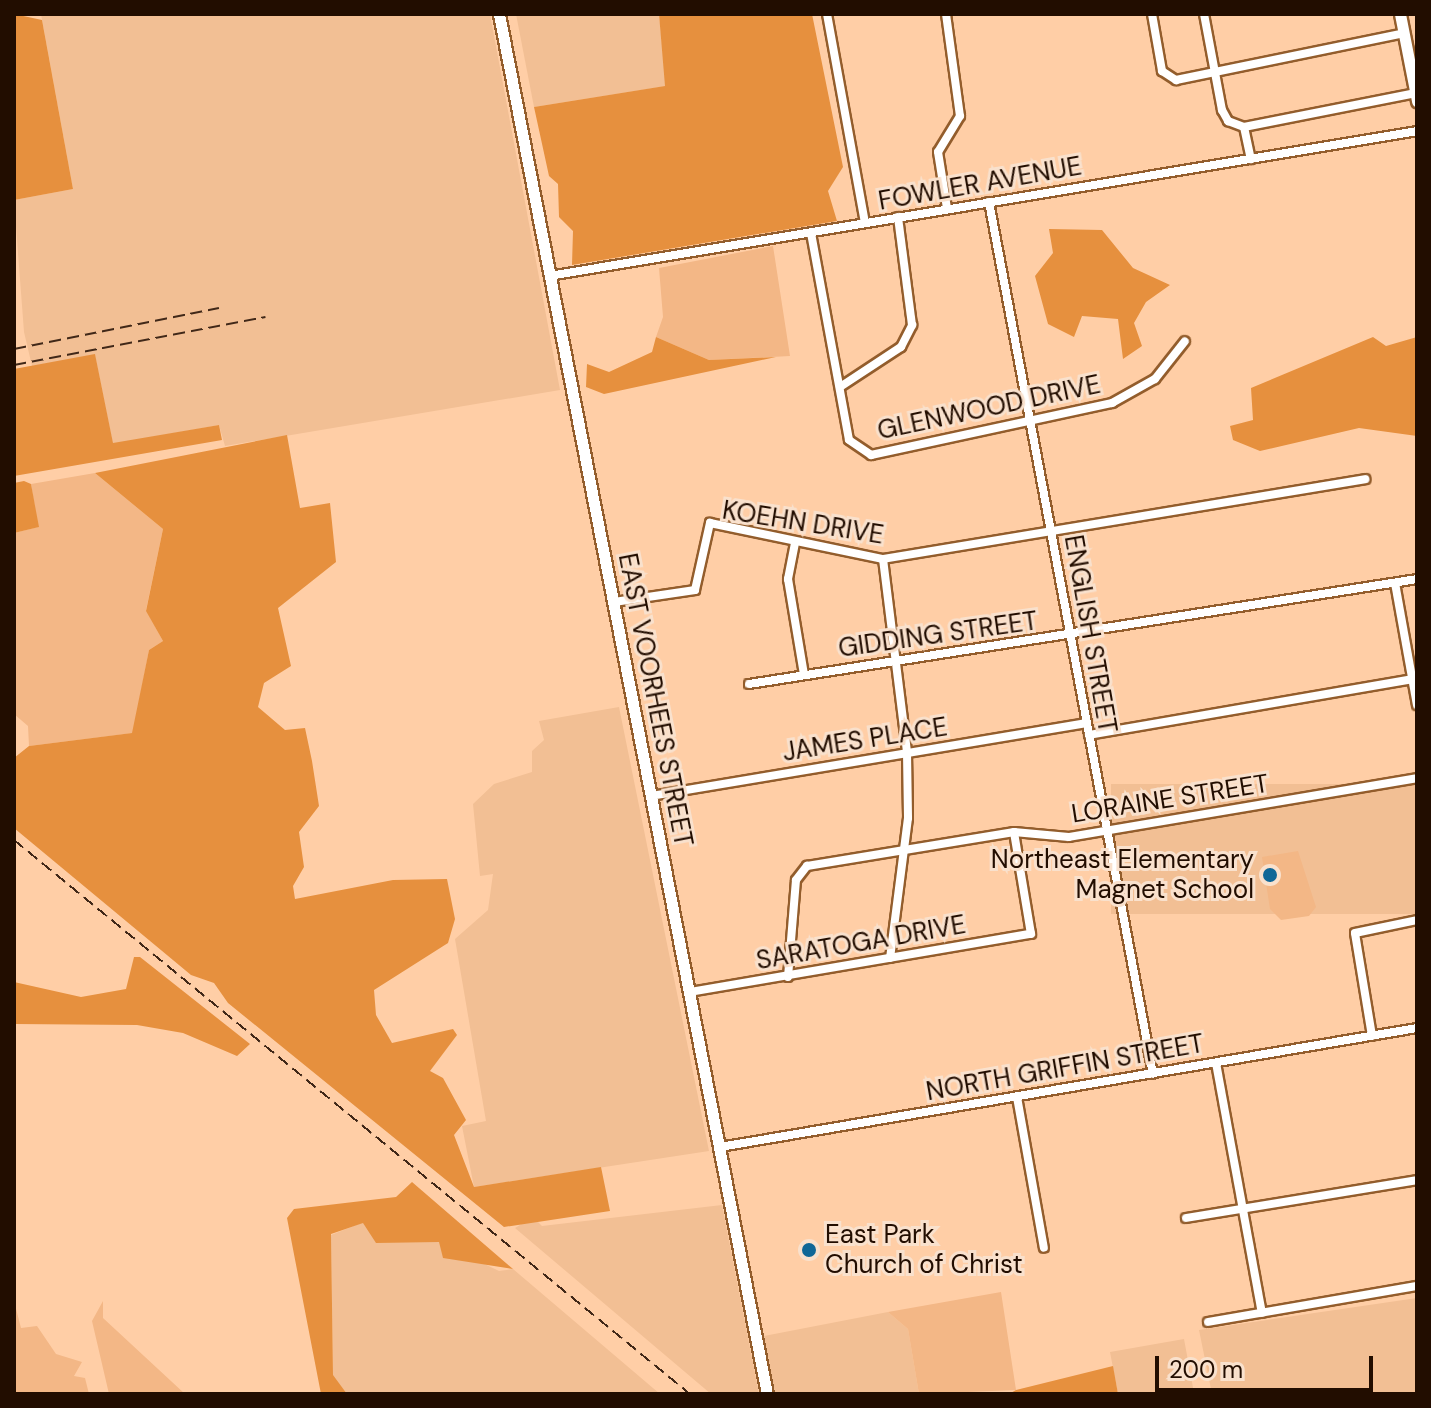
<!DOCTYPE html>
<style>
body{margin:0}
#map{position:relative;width:1431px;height:1408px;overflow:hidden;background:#ffcea6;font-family:"DM Sans",sans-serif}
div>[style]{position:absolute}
.built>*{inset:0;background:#f2bf94;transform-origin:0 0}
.green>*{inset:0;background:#f3b786}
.forest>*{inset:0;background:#e6903e}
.roads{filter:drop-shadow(2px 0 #935d2c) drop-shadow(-2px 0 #935d2c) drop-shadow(0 2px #935d2c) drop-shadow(0 -2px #935d2c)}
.street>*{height:8px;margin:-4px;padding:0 4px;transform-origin:4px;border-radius:4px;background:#fff}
.secondary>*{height:11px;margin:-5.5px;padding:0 5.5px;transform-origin:5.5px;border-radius:5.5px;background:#fff}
.rail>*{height:2px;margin-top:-1px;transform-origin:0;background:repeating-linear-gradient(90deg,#412818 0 12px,transparent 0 18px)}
.dots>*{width:22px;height:22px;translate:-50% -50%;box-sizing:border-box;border:4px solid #f9e1cd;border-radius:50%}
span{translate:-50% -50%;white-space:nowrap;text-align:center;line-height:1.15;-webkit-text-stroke:6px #f9e1cd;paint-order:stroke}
.street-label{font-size:26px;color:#220d00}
.poi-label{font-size:26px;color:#220d00}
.right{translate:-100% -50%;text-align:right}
.left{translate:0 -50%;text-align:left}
.frame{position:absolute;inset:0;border:16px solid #220d00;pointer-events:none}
.scale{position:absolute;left:1155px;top:1356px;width:218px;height:36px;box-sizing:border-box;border:4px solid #220d00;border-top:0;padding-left:10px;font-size:24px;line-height:28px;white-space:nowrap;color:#220d00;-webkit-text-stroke:6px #f9e1cd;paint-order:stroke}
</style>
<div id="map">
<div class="built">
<i style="clip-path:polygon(41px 14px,490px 14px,560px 390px,225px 446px,219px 425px,113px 444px,95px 355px,32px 366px,24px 332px,14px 200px,73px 189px)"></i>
<i style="clip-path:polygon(516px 14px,659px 14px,666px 86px,534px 107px)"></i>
<i style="clip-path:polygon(619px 707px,709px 1151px,474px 1187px,462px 1126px,486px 1121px,455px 939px,488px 910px,493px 874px,480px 876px,473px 804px,494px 784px,532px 772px,532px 751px,544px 740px,539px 721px)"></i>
<i style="left:1417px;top:784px;width:130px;height:306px;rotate:90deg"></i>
<i style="clip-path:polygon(722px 1205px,759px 1394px,711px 1394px,515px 1228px,533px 1217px,542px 1226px)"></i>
<i style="clip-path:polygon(364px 1222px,439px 1242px,499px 1271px,513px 1269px,660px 1394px,347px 1394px,333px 1376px,331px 1235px)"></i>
<i style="clip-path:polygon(1417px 1298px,1417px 1394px,1212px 1394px,1199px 1330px)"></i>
<i style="clip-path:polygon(888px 1312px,908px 1329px,919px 1394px,775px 1394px,764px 1336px)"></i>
<i style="clip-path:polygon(1184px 1339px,1194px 1393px,1208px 1394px,1118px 1394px,1110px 1352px)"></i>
</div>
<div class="green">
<i style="clip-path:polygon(773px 246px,790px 356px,709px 360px,656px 337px,663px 317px,659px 268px)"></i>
<i style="clip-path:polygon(95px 473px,163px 529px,146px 610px,163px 641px,149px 650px,133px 733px,29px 746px,28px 726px,14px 714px,14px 533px,38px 527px,31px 484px)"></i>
<i style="clip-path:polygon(1298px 851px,1316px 907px,1309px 916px,1281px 920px,1270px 909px,1262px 857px)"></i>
<i style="clip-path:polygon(1001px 1292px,1016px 1390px,919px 1394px,908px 1329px,888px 1312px)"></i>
<i style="clip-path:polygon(14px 1301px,21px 1328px,37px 1326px,56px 1354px,82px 1362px,74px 1376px,85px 1378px,89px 1394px,14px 1394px)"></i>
<i style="clip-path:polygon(103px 1301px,103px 1318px,185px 1394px,109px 1394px,92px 1321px)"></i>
</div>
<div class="forest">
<i style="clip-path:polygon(14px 14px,42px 20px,73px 189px,14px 200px)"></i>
<i style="clip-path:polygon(659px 14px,812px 14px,843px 167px,828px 191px,837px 221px,572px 265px,573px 231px,559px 217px,558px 184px,549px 176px,534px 107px,665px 86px)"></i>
<i style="clip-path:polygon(1049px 229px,1102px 230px,1133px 268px,1170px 285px,1146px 302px,1134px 323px,1142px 346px,1123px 359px,1118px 319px,1082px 316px,1074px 337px,1048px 324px,1035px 276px,1053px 253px)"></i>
<i style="clip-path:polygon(656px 337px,709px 360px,776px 357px,604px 394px,586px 387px,587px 364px,609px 372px,652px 352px)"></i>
<i style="clip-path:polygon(1373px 337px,1386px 346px,1417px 337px,1417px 436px,1359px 428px,1260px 451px,1233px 440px,1230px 426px,1253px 420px,1251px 388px)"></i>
<i style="clip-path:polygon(95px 354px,113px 443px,219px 425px,222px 440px,14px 476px,14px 369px)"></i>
<i style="clip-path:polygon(287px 435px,300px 508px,330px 503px,336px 562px,278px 608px,291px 666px,264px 683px,258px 707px,285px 730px,305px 728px,312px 761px,319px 806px,299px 832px,304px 867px,293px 886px,295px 899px,393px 880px,447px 879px,455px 919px,448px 943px,374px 990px,376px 1015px,392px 1043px,453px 1029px,457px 1035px,430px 1071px,443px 1078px,466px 1120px,454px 1135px,474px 1187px,601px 1167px,610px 1211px,504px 1227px,228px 1003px,214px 983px,191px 975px,14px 828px,14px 758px,29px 746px,132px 733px,149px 650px,163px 641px,146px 611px,163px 529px,95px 473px)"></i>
<i style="clip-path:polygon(24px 481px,31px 484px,39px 527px,14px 533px,14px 483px)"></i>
<i style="clip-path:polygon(134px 957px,140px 957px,250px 1044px,237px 1056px,183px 1033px,137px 1025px,14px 1024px,14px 982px,81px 997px,126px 989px)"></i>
<i style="clip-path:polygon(412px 1182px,513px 1269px,443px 1258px,439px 1242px,376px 1243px,363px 1223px,331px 1234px,333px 1375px,347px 1394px,321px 1394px,287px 1218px,294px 1209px,396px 1197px)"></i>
<i style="clip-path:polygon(1113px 1366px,1118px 1394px,1009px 1394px,1016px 1390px)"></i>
</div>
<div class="roads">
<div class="street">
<i style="left:827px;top:14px;width:212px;rotate:79.7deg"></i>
<i style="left:946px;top:14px;width:103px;rotate:82.2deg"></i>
<i style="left:960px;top:116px;width:42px;rotate:121.4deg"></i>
<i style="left:938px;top:152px;width:57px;rotate:80.9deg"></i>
<i style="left:1152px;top:14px;width:58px;rotate:80deg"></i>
<i style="left:1162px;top:71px;width:17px;rotate:33deg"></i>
<i style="left:1176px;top:80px;width:233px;rotate:-11.6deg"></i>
<i style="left:1204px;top:14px;width:98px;rotate:79.4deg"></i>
<i style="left:1222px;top:110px;width:13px;rotate:61deg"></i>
<i style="left:1228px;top:121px;width:17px;rotate:21deg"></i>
<i style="left:1244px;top:127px;width:33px;rotate:78deg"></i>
<i style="left:1244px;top:127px;width:174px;rotate:-11.2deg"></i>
<i style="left:989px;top:202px;width:887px;rotate:79.35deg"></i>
<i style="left:811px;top:233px;width:210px;rotate:79.6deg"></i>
<i style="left:849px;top:440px;width:27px;rotate:34deg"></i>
<i style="left:871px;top:455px;width:247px;rotate:-12.2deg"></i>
<i style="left:1112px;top:403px;width:49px;rotate:-29.2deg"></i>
<i style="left:1155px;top:379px;width:48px;rotate:-51.7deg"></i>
<i style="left:549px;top:276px;width:880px;rotate:-9.48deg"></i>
<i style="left:840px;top:387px;width:73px;rotate:-33.3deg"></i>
<i style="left:901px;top:347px;width:25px;rotate:-63deg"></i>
<i style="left:912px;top:325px;width:109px;rotate:-97.4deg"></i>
<i style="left:795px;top:543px;width:37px;rotate:101deg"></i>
<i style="left:788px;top:579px;width:97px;rotate:80.5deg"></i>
<i style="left:883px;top:559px;width:195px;rotate:82.9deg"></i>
<i style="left:907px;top:753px;width:65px;rotate:89.1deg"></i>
<i style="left:908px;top:818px;width:141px;rotate:97.3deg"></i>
<i style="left:1395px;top:583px;width:124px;rotate:79.8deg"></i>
<i style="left:614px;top:602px;width:82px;rotate:-8.4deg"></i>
<i style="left:695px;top:590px;width:69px;rotate:-77.4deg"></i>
<i style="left:710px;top:523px;width:177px;rotate:11.8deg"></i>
<i style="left:883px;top:559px;width:489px;rotate:-9.4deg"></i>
<i style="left:749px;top:684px;width:676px;rotate:-8.93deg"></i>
<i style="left:1089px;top:735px;width:328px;rotate:-9.8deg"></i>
<i style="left:651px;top:796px;width:441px;rotate:-9.5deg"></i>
<i style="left:788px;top:977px;width:97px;rotate:-85.3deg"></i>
<i style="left:796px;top:880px;width:18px;rotate:-52deg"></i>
<i style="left:807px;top:866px;width:210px;rotate:-9.3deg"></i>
<i style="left:1014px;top:832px;width:55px;rotate:5.2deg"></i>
<i style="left:1069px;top:837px;width:353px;rotate:-9.6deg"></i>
<i style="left:690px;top:992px;width:346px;rotate:-9.7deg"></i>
<i style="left:1031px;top:934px;width:103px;rotate:-99.5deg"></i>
<i style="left:1372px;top:1036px;width:104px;rotate:-99.4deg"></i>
<i style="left:1355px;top:933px;width:63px;rotate:-11.8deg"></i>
<i style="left:1216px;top:1063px;width:254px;rotate:79.6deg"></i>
<i style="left:1017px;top:1097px;width:153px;rotate:79.9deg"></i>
<i style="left:720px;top:1147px;width:707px;rotate:-9.69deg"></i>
<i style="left:1186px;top:1218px;width:234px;rotate:-9.3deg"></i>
<i style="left:1208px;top:1322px;width:212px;rotate:-9.8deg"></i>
</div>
<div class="secondary">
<i style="left:499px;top:14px;width:1406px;rotate:79.01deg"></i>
<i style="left:1400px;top:14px;width:89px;rotate:78.9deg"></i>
</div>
</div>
<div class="rail">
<i style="left:14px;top:349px;width:209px;rotate:-11.3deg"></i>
<i style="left:14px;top:365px;width:256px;rotate:-10.8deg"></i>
<i style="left:14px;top:840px;width:874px;rotate:39.34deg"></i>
</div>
<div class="dots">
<i style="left:1270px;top:875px;background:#0f6797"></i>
<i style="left:809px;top:1250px;background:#0f6797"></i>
</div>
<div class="street-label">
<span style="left:980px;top:184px;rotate:-10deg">FOWLER AVENUE</span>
<span style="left:989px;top:408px;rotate:-12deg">GLENWOOD DRIVE</span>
<span style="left:803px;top:523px;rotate:9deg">KOEHN DRIVE</span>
<span style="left:1090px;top:634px;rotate:80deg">ENGLISH STREET</span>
<span style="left:938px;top:635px;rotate:-8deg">GIDDING STREET</span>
<span style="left:655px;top:700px;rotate:79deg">EAST VOORHEES STREET</span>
<span style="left:865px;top:740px;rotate:-9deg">JAMES PLACE</span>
<span style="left:1170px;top:799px;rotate:-9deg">LORAINE STREET</span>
<span style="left:861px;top:943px;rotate:-10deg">SARATOGA DRIVE</span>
<span style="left:1065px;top:1068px;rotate:-10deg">NORTH GRIFFIN STREET</span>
</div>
<div class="poi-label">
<span class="right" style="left:1254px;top:875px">Northeast Elementary<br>Magnet School</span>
<span class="left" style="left:825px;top:1250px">East Park<br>Church of Christ</span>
</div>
<div class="frame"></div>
<div class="scale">200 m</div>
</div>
